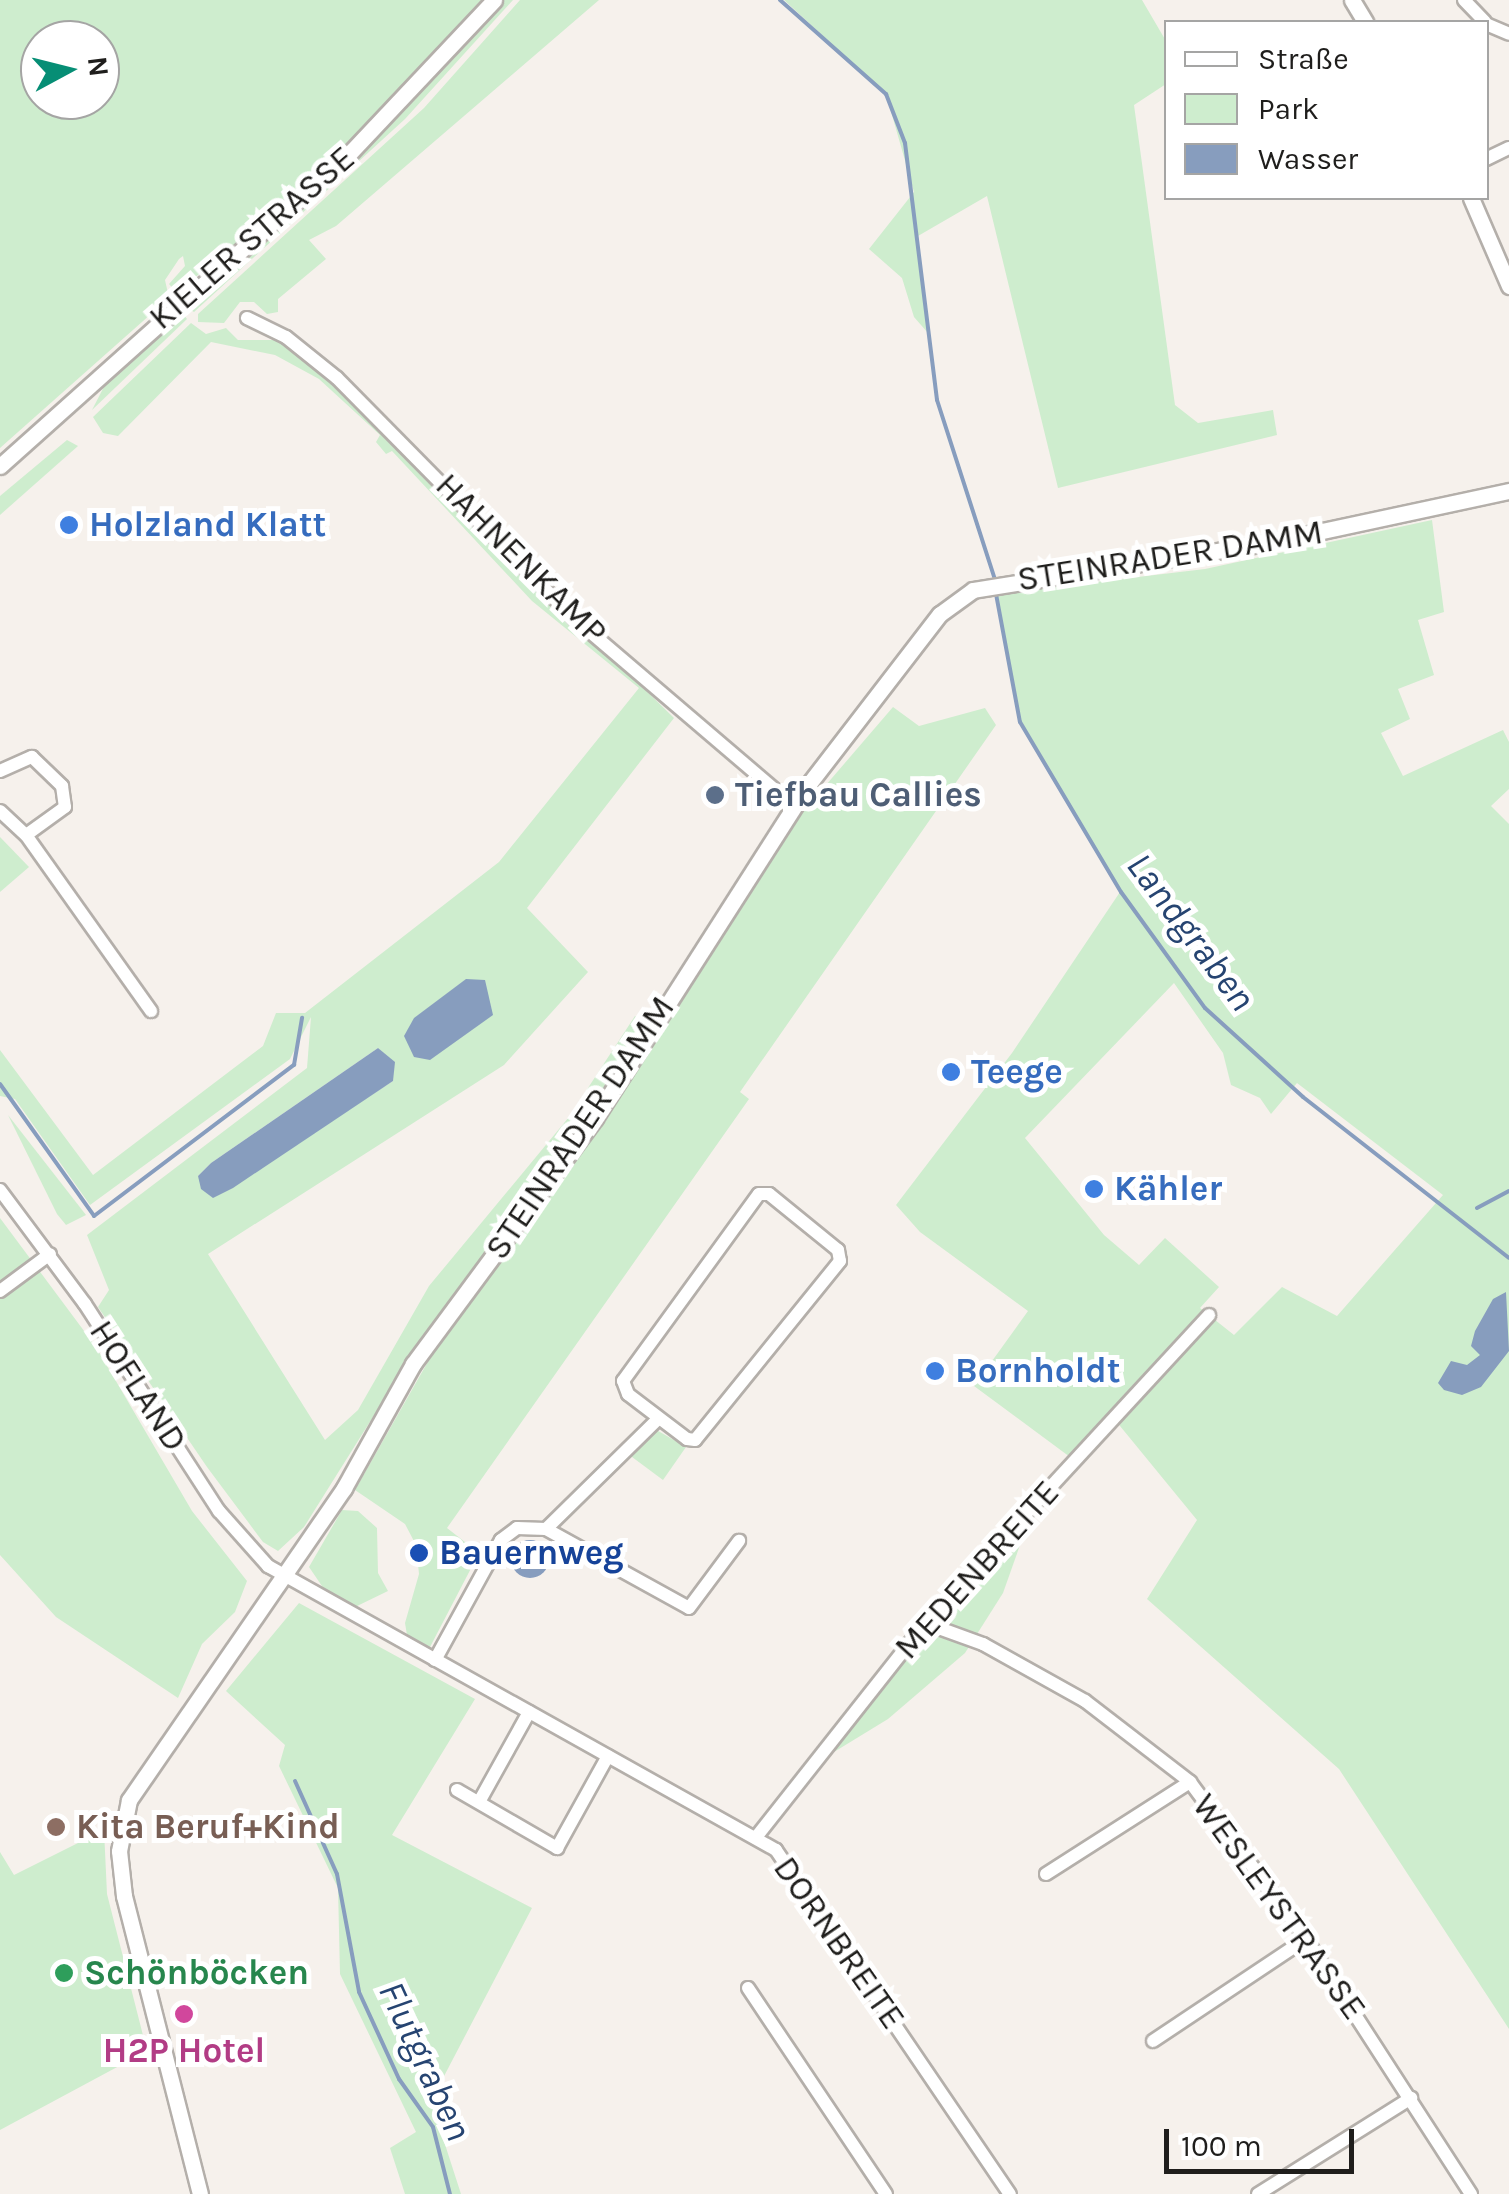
<!DOCTYPE html>
<meta charset="utf-8">
<style>
body{margin:0}
#map{position:relative;width:1509px;height:2194px;overflow:hidden;background:#f6f1ec;font-family:Karla,sans-serif}
div>[style]{position:absolute}
.green>*{inset:0;background:#ceedce}
.water>*{inset:0;background:#879dbe}
.round{border-radius:50%}
.stream>*{height:4px;margin:-2px;padding:0 2px;transform-origin:2px;border-radius:2px;background:#879dbe}
.roads{filter:drop-shadow(2px 0 #b4afaa) drop-shadow(-2px 0 #b4afaa) drop-shadow(0 2px #b4afaa) drop-shadow(0 -2px #b4afaa)}
.minor>*{height:12px;margin:-6px;padding:0 6px;transform-origin:6px;border-radius:6px;background:#fff}
.major>*{height:15px;margin:-7.5px;padding:0 7.5px;transform-origin:7.5px;border-radius:7.5px;background:#fff}
.dots>*{width:28px;height:28px;translate:-50% -50%;box-sizing:border-box;border:5px solid #fff;border-radius:50%}
span{translate:-50% -50%;white-space:nowrap;text-align:center;line-height:1.15;-webkit-text-stroke:10px #fff;paint-order:stroke}
.street-label{font-size:35px;color:#1f1e1c}
.shop-label{font-size:35px;color:#366cbe;font-weight:700}
.left{translate:0 -50%;text-align:left}
.service-label{font-size:35px;color:#4e5e75;font-weight:700}
.transit-label{font-size:35px;color:#164399;font-weight:700}
.education-label{font-size:35px;color:#785e54;font-weight:700}
.leisure-label{font-size:35px;color:#27864d;font-weight:700}
.hotel-label{font-size:35px;color:#b23c85;font-weight:700}
.water-label{font-size:38px;color:#264471;font-style:italic}
.legend{position:absolute;left:1164px;top:20px;width:325px;height:180px;box-sizing:border-box;background:#fff;border:2px solid #a5a5a4;margin:0;padding:12px 18px;list-style:none;font-size:30px;color:#1f1e1c}
.legend li{display:flex;align-items:center;gap:20px;height:50px}
.legend b{width:50px;border:2px solid #a5a5a4}
.north{position:absolute;left:20px;top:20px;width:100px;height:100px;box-sizing:border-box;background:#fff;border:2px solid #a5a5a4;border-radius:50%;rotate:83deg;font-size:28px;font-weight:700;line-height:40px;text-align:center;color:#1f1e1c}
.north::after{content:'';display:block;margin:auto;width:35px;height:45px;background:#068e75;clip-path:polygon(50% 0,100% 100%,50% 72%,0 100%)}
.scale{position:absolute;left:1164px;top:2129px;width:190px;height:45px;box-sizing:border-box;border:5px solid #1f1e1c;border-top:0;padding-left:12px;font-size:30px;line-height:35px;white-space:nowrap;color:#1f1e1c;-webkit-text-stroke:8px #fff;paint-order:stroke}
</style>
<div id="map">
<div class="green">
<i style="clip-path:polygon(evenodd,0 0,486px 0,384px 112px,242px 241px,176px 292px,169px 284px,185px 266px,183px 256px,179px 259px,165px 280px,169px 298px,0 448px,0 0,40px 40px,100px 40px,100px 100px,40px 100px,40px 40px)"></i>
<i style="clip-path:polygon(502px 0,513px 0,405px 119px,194px 312px,188px 308px,403px 110px)"></i>
<i style="clip-path:polygon(520px 0,599px 0,336px 226px,309px 240px,326px 259px,278px 299px,278px 312px,267px 314px,254px 302px,240px 302px,224px 323px,198px 322px,198px 314px,424px 108px)"></i>
<i style="clip-path:polygon(784px 0,1142px 0,1166px 41px,1166px 84px,1134px 105px,1175px 405px,1198px 423px,1273px 410px,1277px 435px,1058px 488px,987px 196px,918px 236px,928px 333px,914px 317px,902px 278px,869px 249px,914px 192px,886px 94px)"></i>
<i style="clip-path:polygon(183px 314px,187px 319px,92px 410px,109px 377px)"></i>
<i style="clip-path:polygon(evenodd,191px 323px,206px 334px,226px 328px,238px 340px,280px 340px,313px 364px,674px 718px,527px 908px,588px 972px,504px 1065px,208px 1254px,325px 1440px,358px 1410px,429px 1286px,569px 1117px,635px 1016px,646px 1022px,612px 1083px,403px 1369px,304px 1527px,278px 1551px,263px 1542px,207px 1467px,98px 1307px,109px 1290px,87px 1235px,307px 1068px,311px 1017px,290px 1059px,90px 1205px,15px 1099px,0 1096px,0 1050px,93px 1175px,263px 1046px,276px 1013px,305px 1013px,499px 862px,639px 688px,532px 601px,392px 451px,386px 454px,376px 442px,380px 435px,319px 379px,275px 355px,211px 342px,118px 436px,103px 433px,93px 417px,191px 323px,378px 1048px,393px 1081px,213px 1197px,198px 1176px,211px 1163px,378px 1048px)"></i>
<i style="clip-path:polygon(67px 440px,78px 446px,0 515px,0 496px)"></i>
<i style="clip-path:polygon(evenodd,1432px 520px,1444px 612px,1418px 620px,1434px 675px,1398px 689px,1410px 719px,1381px 733px,1403px 776px,1503px 730px,1509px 742px,1509px 789px,1491px 806px,1509px 824px,1509px 2029px,1339px 1769px,1147px 1599px,1197px 1520px,1111px 1415px,1070px 1457px,974px 1386px,1028px 1311px,920px 1232px,896px 1205px,1012px 1053px,1120px 892px,1020px 722px,996px 594px,1205px 569px,1432px 520px,1174px 983px,1223px 1053px,1231px 1085px,1260px 1098px,1271px 1114px,1297px 1083px,1443px 1195px,1337px 1316px,1282px 1287px,1234px 1335px,1200px 1308px,1219px 1287px,1165px 1238px,1139px 1265px,1104px 1235px,1025px 1138px,1174px 983px)"></i>
<i style="clip-path:polygon(893px 707px,919px 726px,985px 708px,996px 725px,740px 1092px,749px 1099px,447px 1528px,479px 1553px,430px 1647px,407px 1635px,405px 1623px,419px 1574px,416px 1545px,405px 1524px,355px 1490px,434px 1351px,652px 1043px,783px 835px)"></i>
<i style="clip-path:polygon(0 837px,29px 867px,0 892px)"></i>
<i style="clip-path:polygon(8px 1115px,86px 1215px,66px 1225px,57px 1214px)"></i>
<i style="clip-path:polygon(0 1218px,96px 1347px,192px 1511px,247px 1581px,235px 1612px,202px 1644px,178px 1698px,56px 1617px,0 1555px)"></i>
<i style="clip-path:polygon(653px 1428px,686px 1447px,663px 1480px,628px 1454px)"></i>
<i style="clip-path:polygon(342px 1510px,358px 1511px,377px 1528px,378px 1573px,388px 1591px,355px 1607px,326px 1592px,309px 1567px)"></i>
<i style="clip-path:polygon(1020px 1528px,1025px 1531px,1003px 1593px,965px 1653px,888px 1719px,834px 1752px,832px 1745px,918px 1638px)"></i>
<i style="clip-path:polygon(299px 1603px,475px 1699px,392px 1835px,532px 1908px,431px 2101px,461px 2194px,405px 2194px,390px 2148px,416px 2132px,340px 1974px,338px 1888px,279px 1766px,285px 1745px,226px 1691px)"></i>
<i style="clip-path:polygon(104px 1830px,107px 1894px,147px 2051px,0 2130px,0 1852px,14px 1875px)"></i>
</div>
<div class="water">
<i style="clip-path:polygon(466px 979px,485px 980px,493px 1015px,430px 1060px,414px 1057px,404px 1036px,414px 1018px)"></i>
<i style="clip-path:polygon(378px 1048px,395px 1062px,393px 1081px,233px 1188px,213px 1198px,201px 1189px,198px 1176px,211px 1163px)"></i>
<i style="clip-path:polygon(1506px 1292px,1509px 1351px,1481px 1387px,1462px 1395px,1444px 1390px,1438px 1383px,1451px 1361px,1467px 1365px,1480px 1355px,1471px 1346px,1475px 1331px,1493px 1299px)"></i>
<i class="round" style="left:511px;top:1540px;width:38px;height:38px"></i>
</div>
<div class="stream">
<i style="left:780px;top:0;width:142px;rotate:41.6deg"></i>
<i style="left:886px;top:94px;width:53px;rotate:68.8deg"></i>
<i style="left:905px;top:143px;width:259px;rotate:82.9deg"></i>
<i style="left:937px;top:400px;width:186px;rotate:72.1deg"></i>
<i style="left:996px;top:594px;width:130px;rotate:79.4deg"></i>
<i style="left:1020px;top:722px;width:198px;rotate:59.3deg"></i>
<i style="left:1121px;top:892px;width:143px;rotate:54.1deg"></i>
<i style="left:1205px;top:1008px;width:132px;rotate:42.2deg"></i>
<i style="left:1303px;top:1097px;width:261px;rotate:38deg"></i>
<i style="left:0;top:1084px;width:162px;rotate:54.5deg"></i>
<i style="left:94px;top:1216px;width:251px;rotate:-37.1deg"></i>
<i style="left:294px;top:1065px;width:48px;rotate:-80.3deg"></i>
<i style="left:1477px;top:1208px;width:36px;rotate:-28deg"></i>
<i style="left:295px;top:1781px;width:102px;rotate:65.7deg"></i>
<i style="left:337px;top:1874px;width:120px;rotate:79.4deg"></i>
<i style="left:359px;top:1992px;width:96px;rotate:65.3deg"></i>
<i style="left:399px;top:2079px;width:59px;rotate:54.7deg"></i>
<i style="left:433px;top:2127px;width:69px;rotate:75.8deg"></i>
</div>
<div class="roads">
<div class="minor">
<i style="left:1464px;top:0;width:30px;rotate:46deg"></i>
<i style="left:1486px;top:24px;width:25px;rotate:23deg"></i>
<i style="left:1486px;top:159px;width:25px;rotate:-26deg"></i>
<i style="left:247px;top:318px;width:43px;rotate:26deg"></i>
<i style="left:286px;top:337px;width:65px;rotate:38.8deg"></i>
<i style="left:337px;top:378px;width:339px;rotate:45.4deg"></i>
<i style="left:575px;top:619px;width:287px;rotate:40.5deg"></i>
<i style="left:0;top:771px;width:35px;rotate:-24deg"></i>
<i style="left:32px;top:757px;width:42px;rotate:44deg"></i>
<i style="left:62px;top:786px;width:21px;rotate:82deg"></i>
<i style="left:65px;top:807px;width:48px;rotate:144.3deg"></i>
<i style="left:0;top:811px;width:35px;rotate:43deg"></i>
<i style="left:26px;top:835px;width:216px;rotate:54.6deg"></i>
<i style="left:0;top:1190px;width:142px;rotate:53.3deg"></i>
<i style="left:85px;top:1304px;width:247px;rotate:57.1deg"></i>
<i style="left:219px;top:1511px;width:74px;rotate:48.3deg"></i>
<i style="left:268px;top:1566px;width:582px;rotate:29.21deg"></i>
<i style="left:776px;top:1850px;width:416px;rotate:55.8deg"></i>
<i style="left:759px;top:1194px;width:10px"></i>
<i style="left:769px;top:1194px;width:89px;rotate:39.1deg"></i>
<i style="left:838px;top:1250px;width:11px;rotate:80deg"></i>
<i style="left:840px;top:1261px;width:230px;rotate:129deg"></i>
<i style="left:695px;top:1440px;width:8px;rotate:-173deg"></i>
<i style="left:687px;top:1439px;width:74px;rotate:-142.7deg"></i>
<i style="left:628px;top:1394px;width:14px;rotate:-111deg"></i>
<i style="left:623px;top:1381px;width:231px;rotate:-54deg"></i>
<i style="left:0;top:1291px;width:62px;rotate:-36.5deg"></i>
<i style="left:546px;top:1529px;width:157px;rotate:-44.5deg"></i>
<i style="left:925px;top:1623px;width:62px;rotate:19.9deg"></i>
<i style="left:983px;top:1644px;width:117px;rotate:29.2deg"></i>
<i style="left:1085px;top:1701px;width:133px;rotate:37.6deg"></i>
<i style="left:1190px;top:1782px;width:195px;rotate:53.5deg"></i>
<i style="left:1306px;top:1939px;width:304px;rotate:57.1deg"></i>
<i style="left:435px;top:1660px;width:137px;rotate:-61.2deg"></i>
<i style="left:501px;top:1540px;width:20px;rotate:-37deg"></i>
<i style="left:517px;top:1528px;width:29px;rotate:2deg"></i>
<i style="left:546px;top:1529px;width:163px;rotate:28.9deg"></i>
<i style="left:689px;top:1608px;width:84px;rotate:-53.3deg"></i>
<i style="left:457px;top:1790px;width:116px;rotate:30.1deg"></i>
<i style="left:557px;top:1848px;width:105px;rotate:-61deg"></i>
<i style="left:479px;top:1802px;width:103px;rotate:-60.9deg"></i>
<i style="left:757px;top:1836px;width:271px;rotate:-51.7deg"></i>
<i style="left:925px;top:1623px;width:419px;rotate:-47.3deg"></i>
<i style="left:1046px;top:1874px;width:171px;rotate:-32.6deg"></i>
<i style="left:748px;top:1988px;width:248px;rotate:56.2deg"></i>
<i style="left:1153px;top:2041px;width:184px;rotate:-33.7deg"></i>
<i style="left:1258px;top:2194px;width:181px;rotate:-32.1deg"></i>
</div>
<div class="major">
<i style="left:1352px;top:0;width:26px;rotate:59deg"></i>
<i style="left:1471px;top:198px;width:96px;rotate:66.6deg"></i>
<i style="left:0;top:466px;width:467px;rotate:-41.8deg"></i>
<i style="left:348px;top:155px;width:213px;rotate:-46.7deg"></i>
<i style="left:200px;top:2194px;width:308px;rotate:-104.3deg"></i>
<i style="left:124px;top:1896px;width:45px;rotate:-96.3deg"></i>
<i style="left:119px;top:1851px;width:52px;rotate:-78.9deg"></i>
<i style="left:129px;top:1800px;width:379px;rotate:-55.4deg"></i>
<i style="left:344px;top:1488px;width:142px;rotate:-60.9deg"></i>
<i style="left:413px;top:1364px;width:306px;rotate:-53.5deg"></i>
<i style="left:595px;top:1118px;width:390px;rotate:-57.4deg"></i>
<i style="left:805px;top:789px;width:221px;rotate:-52.4deg"></i>
<i style="left:940px;top:614px;width:41px;rotate:-36deg"></i>
<i style="left:973px;top:590px;width:297px;rotate:-9.1deg"></i>
<i style="left:1266px;top:543px;width:249px;rotate:-12.1deg"></i>
</div>
</div>
<div class="dots">
<i style="left:69px;top:525px;background:#3f7fe0"></i>
<i style="left:715px;top:795px;background:#5c6f8a"></i>
<i style="left:951px;top:1072px;background:#3f7fe0"></i>
<i style="left:1094px;top:1189px;background:#3f7fe0"></i>
<i style="left:935px;top:1371px;background:#3f7fe0"></i>
<i style="left:419px;top:1553px;background:#1a4fb4"></i>
<i style="left:56px;top:1827px;background:#8d6e63"></i>
<i style="left:64px;top:1973px;background:#2e9e5b"></i>
<i style="left:184px;top:2014px;background:#d1479c"></i>
</div>
<div class="street-label">
<span style="left:252px;top:238px;rotate:-41deg">KIELER STRASSE</span>
<span style="left:1170px;top:556px;rotate:-9deg">STEINRADER DAMM</span>
<span style="left:521px;top:559px;rotate:45deg">HAHNENKAMP</span>
<span style="left:580px;top:1128px;rotate:-56deg">STEINRADER DAMM</span>
<span style="left:138px;top:1386px;rotate:57deg">HOFLAND</span>
<span style="left:977px;top:1570px;rotate:-48deg">MEDENBREITE</span>
<span style="left:1279px;top:1907px;rotate:54deg">WESLEYSTRASSE</span>
<span style="left:839px;top:1943px;rotate:55deg">DORNBREITE</span>
</div>
<div class="shop-label">
<span class="left" style="left:89px;top:525px">Holzland Klatt</span>
<span class="left" style="left:971px;top:1072px">Teege</span>
<span class="left" style="left:1114px;top:1189px">Kähler</span>
<span class="left" style="left:955px;top:1371px">Bornholdt</span>
</div>
<div class="service-label">
<span class="left" style="left:735px;top:795px">Tiefbau Callies</span>
</div>
<div class="transit-label">
<span class="left" style="left:439px;top:1553px">Bauernweg</span>
</div>
<div class="education-label">
<span class="left" style="left:76px;top:1827px">Kita Beruf+Kind</span>
</div>
<div class="leisure-label">
<span class="left" style="left:84px;top:1973px">Schönböcken</span>
</div>
<div class="hotel-label">
<span style="left:184px;top:2051px">H2P Hotel</span>
</div>
<div class="water-label">
<span style="left:1191px;top:932px;rotate:53deg">Landgraben</span>
<span style="left:425px;top:2061px;rotate:65deg">Flutgraben</span>
</div>
<ul class="legend">
<li><b style="height:12px;background:#fff"></b>Straße</li>
<li><b style="height:28px;background:#ceedce"></b>Park</li>
<li><b style="height:28px;background:#879dbe"></b>Wasser</li>
</ul>
<div class="north">N</div>
<div class="scale">100 m</div>
</div>
